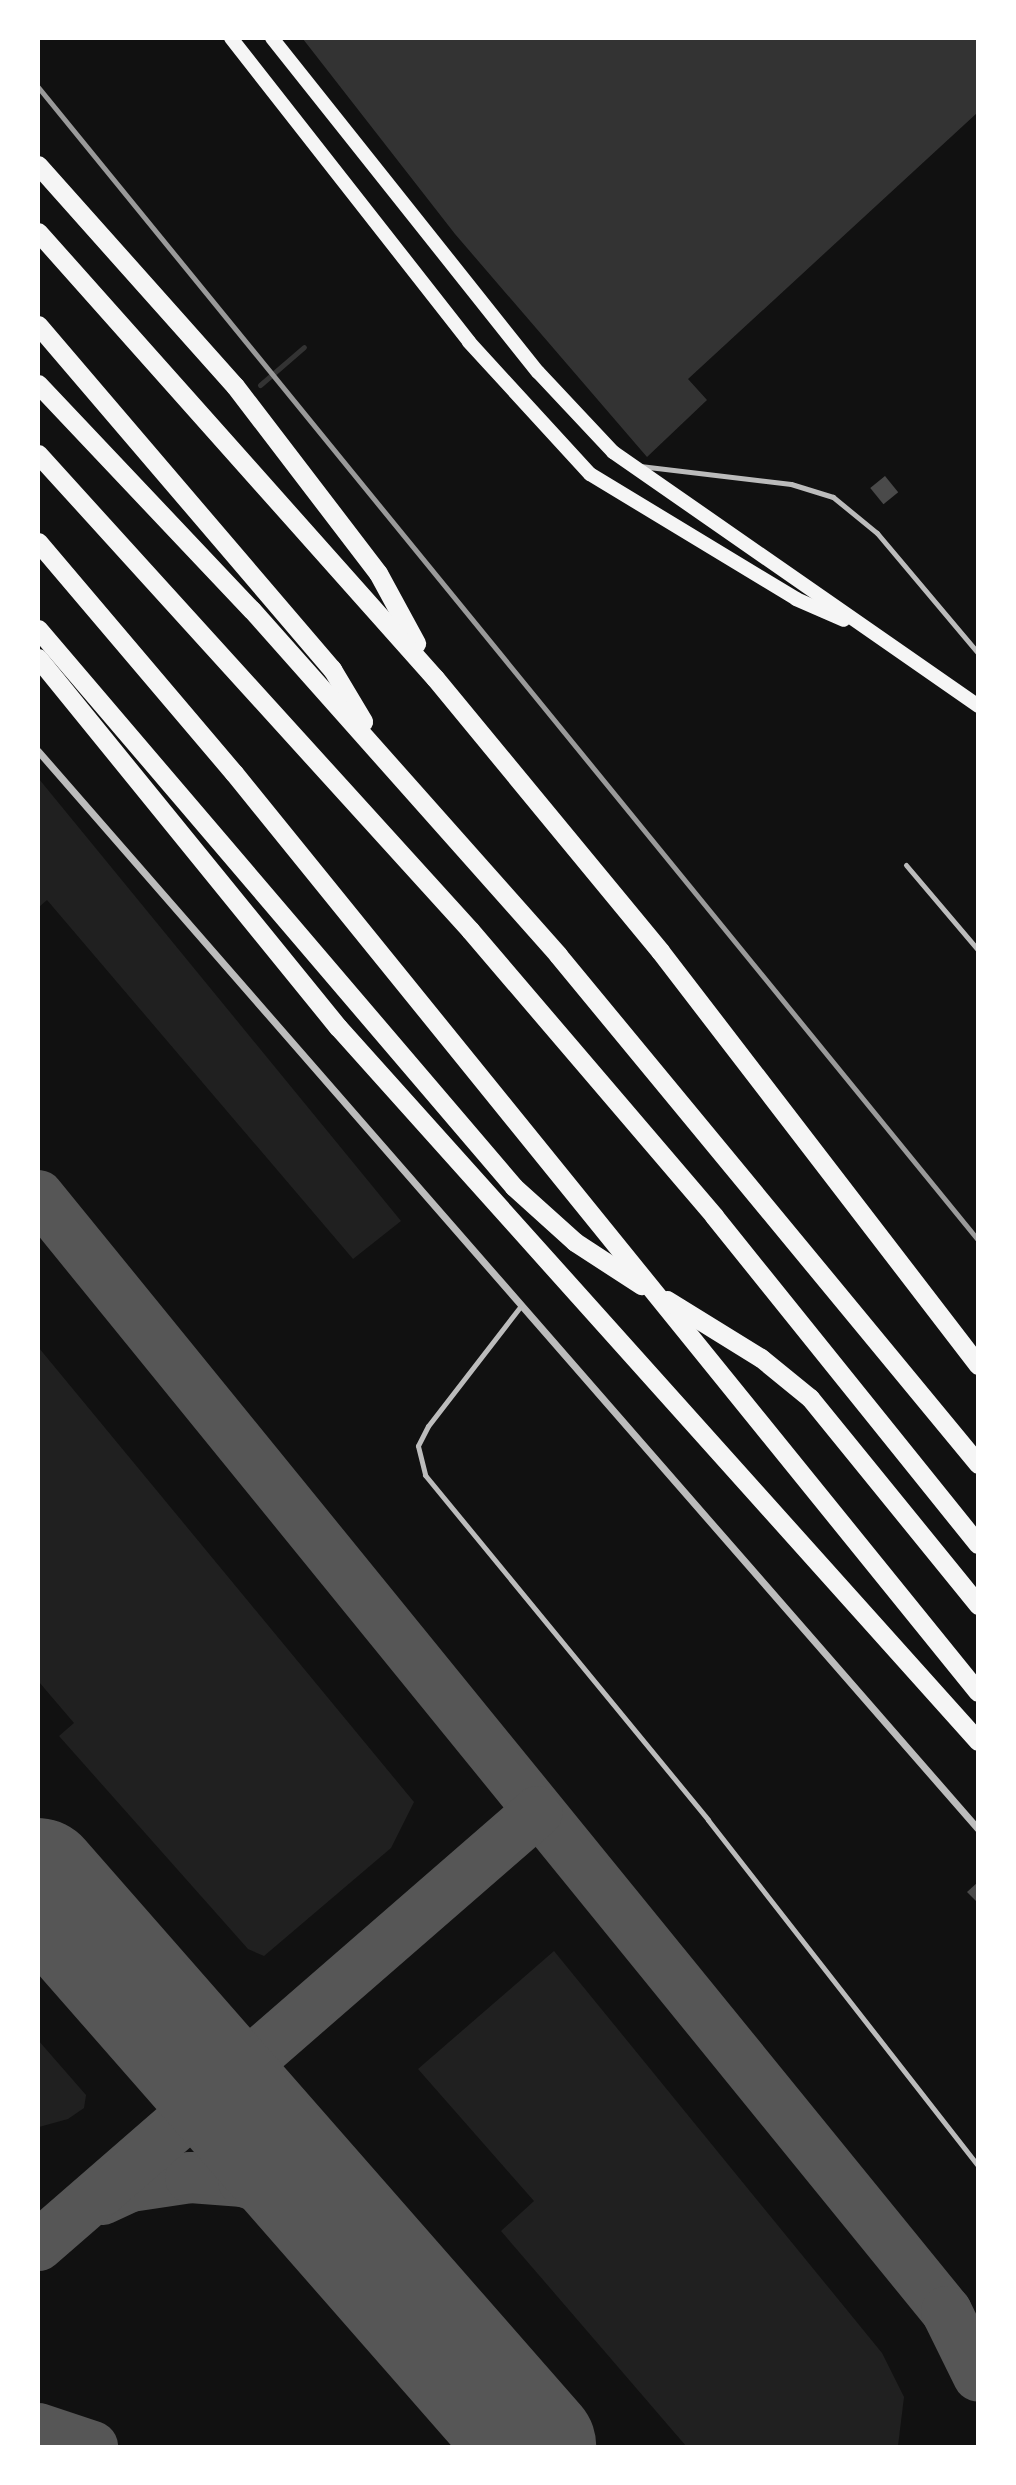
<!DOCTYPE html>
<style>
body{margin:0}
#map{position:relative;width:1016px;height:2485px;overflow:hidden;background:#111;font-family:"DejaVu Sans",sans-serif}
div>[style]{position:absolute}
.green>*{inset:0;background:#202020}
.water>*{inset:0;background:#333}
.stream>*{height:5px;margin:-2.5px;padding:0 2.5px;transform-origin:2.5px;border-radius:2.5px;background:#333}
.taxiway>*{height:51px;margin:-25.5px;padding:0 25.5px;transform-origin:25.5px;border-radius:25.5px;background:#565656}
.runway>*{height:124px;margin:-62px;padding:0 62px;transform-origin:62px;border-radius:62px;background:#565656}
.building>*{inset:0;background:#4a4a4a;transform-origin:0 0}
.service>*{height:5px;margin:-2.5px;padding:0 2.5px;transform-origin:2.5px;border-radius:2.5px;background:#bcbcbc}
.minor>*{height:7px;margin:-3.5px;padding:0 3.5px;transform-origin:3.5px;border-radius:3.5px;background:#bcbcbc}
.secondary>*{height:14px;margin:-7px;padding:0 7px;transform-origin:7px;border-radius:7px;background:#f5f5f5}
.motorway>*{height:19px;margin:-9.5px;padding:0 9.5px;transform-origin:9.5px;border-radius:9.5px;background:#f5f5f5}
.rail>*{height:5px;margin:-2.5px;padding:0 2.5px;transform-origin:2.5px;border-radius:2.5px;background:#9a9a9a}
span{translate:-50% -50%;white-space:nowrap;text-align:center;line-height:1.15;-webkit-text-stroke:6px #fff;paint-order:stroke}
.frame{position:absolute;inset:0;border:40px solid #fff;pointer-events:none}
</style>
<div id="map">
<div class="green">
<i style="clip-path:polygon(39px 779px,401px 1221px,353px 1259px,47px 900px,39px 907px)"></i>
<i style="clip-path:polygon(39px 1348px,414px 1802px,391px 1848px,264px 1956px,248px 1949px,59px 1736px,74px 1723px,39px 1682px)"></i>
<i style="clip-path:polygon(554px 1951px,882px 2353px,904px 2397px,898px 2446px,686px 2446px,501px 2231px,534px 2201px,418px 2069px)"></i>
<i style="clip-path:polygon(38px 2040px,86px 2095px,84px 2108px,68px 2119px,39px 2127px)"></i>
</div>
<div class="water">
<i style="clip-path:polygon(303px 39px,977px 39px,977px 113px,688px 379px,707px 400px,647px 457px,455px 234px)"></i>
</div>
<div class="stream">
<i style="left:260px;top:385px;width:58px;rotate:-40.8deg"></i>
</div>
<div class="taxiway">
<i style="left:38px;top:1195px;width:1439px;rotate:50.87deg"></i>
<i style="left:946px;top:2311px;width:72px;rotate:63.8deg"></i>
<i style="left:102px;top:2199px;width:31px;rotate:-25deg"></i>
<i style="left:130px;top:2186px;width:61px;rotate:-8.5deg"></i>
<i style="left:190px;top:2177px;width:53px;rotate:4.3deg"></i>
<i style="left:243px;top:2181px;width:59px;rotate:18.7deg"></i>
<i style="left:299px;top:2200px;width:105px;rotate:41.1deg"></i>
<i style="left:38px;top:2245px;width:661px;rotate:-41.01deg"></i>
<i style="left:38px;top:2428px;width:57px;rotate:18.4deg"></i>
</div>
<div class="runway">
<i style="left:38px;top:1880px;width:753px;rotate:48.77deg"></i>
</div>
<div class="building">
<i style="left:885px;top:476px;width:21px;height:19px;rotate:51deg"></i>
<i style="clip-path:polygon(978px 1882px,978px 1903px,967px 1892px)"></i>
</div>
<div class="service">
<i style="left:640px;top:466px;width:152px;rotate:6.8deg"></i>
<i style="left:791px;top:484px;width:44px;rotate:17.2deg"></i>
<i style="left:833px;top:497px;width:57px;rotate:39.3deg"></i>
<i style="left:877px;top:533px;width:157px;rotate:49.9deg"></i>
<i style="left:906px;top:865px;width:111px;rotate:49.7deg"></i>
<i style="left:520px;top:1307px;width:150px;rotate:127.7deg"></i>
<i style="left:428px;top:1426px;width:22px;rotate:117deg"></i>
<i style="left:418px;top:1446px;width:30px;rotate:76deg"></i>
<i style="left:425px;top:1475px;width:446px;rotate:50.6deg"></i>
<i style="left:708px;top:1820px;width:439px;rotate:52deg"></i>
</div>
<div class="minor">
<i style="left:38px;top:751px;width:1430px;rotate:48.91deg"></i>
</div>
<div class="secondary">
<i style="left:231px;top:38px;width:386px;rotate:51.9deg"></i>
<i style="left:469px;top:342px;width:179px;rotate:47.5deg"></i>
<i style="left:590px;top:474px;width:241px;rotate:31.2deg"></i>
<i style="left:796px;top:599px;width:52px;rotate:23.6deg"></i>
<i style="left:272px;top:38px;width:427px;rotate:51.5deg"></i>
<i style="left:538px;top:372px;width:110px;rotate:46.8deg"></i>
<i style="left:613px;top:452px;width:445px;rotate:34.8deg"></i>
</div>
<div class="motorway">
<i style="left:38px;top:165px;width:296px;rotate:48.3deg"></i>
<i style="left:235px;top:386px;width:235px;rotate:52.6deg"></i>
<i style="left:378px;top:573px;width:80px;rotate:61.5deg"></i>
<i style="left:38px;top:232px;width:597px;rotate:48.33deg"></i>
<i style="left:435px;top:678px;width:354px;rotate:50.5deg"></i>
<i style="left:660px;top:951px;width:522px;rotate:52.47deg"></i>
<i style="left:38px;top:325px;width:453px;rotate:49.5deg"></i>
<i style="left:332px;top:669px;width:61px;rotate:59.2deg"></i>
<i style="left:38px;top:384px;width:311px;rotate:46.6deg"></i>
<i style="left:252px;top:610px;width:461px;rotate:48.4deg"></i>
<i style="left:558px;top:955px;width:660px;rotate:50.47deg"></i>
<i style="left:38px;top:454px;width:643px;rotate:47.77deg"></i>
<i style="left:470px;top:930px;width:376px;rotate:49.5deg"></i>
<i style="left:714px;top:1216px;width:421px;rotate:51.2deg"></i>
<i style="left:38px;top:542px;width:303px;rotate:49.7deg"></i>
<i style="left:234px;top:773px;width:1182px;rotate:51.01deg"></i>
<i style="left:38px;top:629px;width:733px;rotate:49.53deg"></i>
<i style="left:514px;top:1187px;width:82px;rotate:42deg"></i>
<i style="left:575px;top:1242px;width:79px;rotate:33.1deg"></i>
<i style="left:38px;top:658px;width:476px;rotate:50.9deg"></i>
<i style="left:338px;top:1027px;width:959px;rotate:48.13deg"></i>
<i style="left:667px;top:1300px;width:110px;rotate:31.7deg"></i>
<i style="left:761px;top:1358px;width:63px;rotate:39.2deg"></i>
<i style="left:810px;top:1398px;width:267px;rotate:50.9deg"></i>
</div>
<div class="rail">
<i style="left:38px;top:87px;width:1488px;rotate:50.81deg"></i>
</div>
<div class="frame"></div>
</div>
